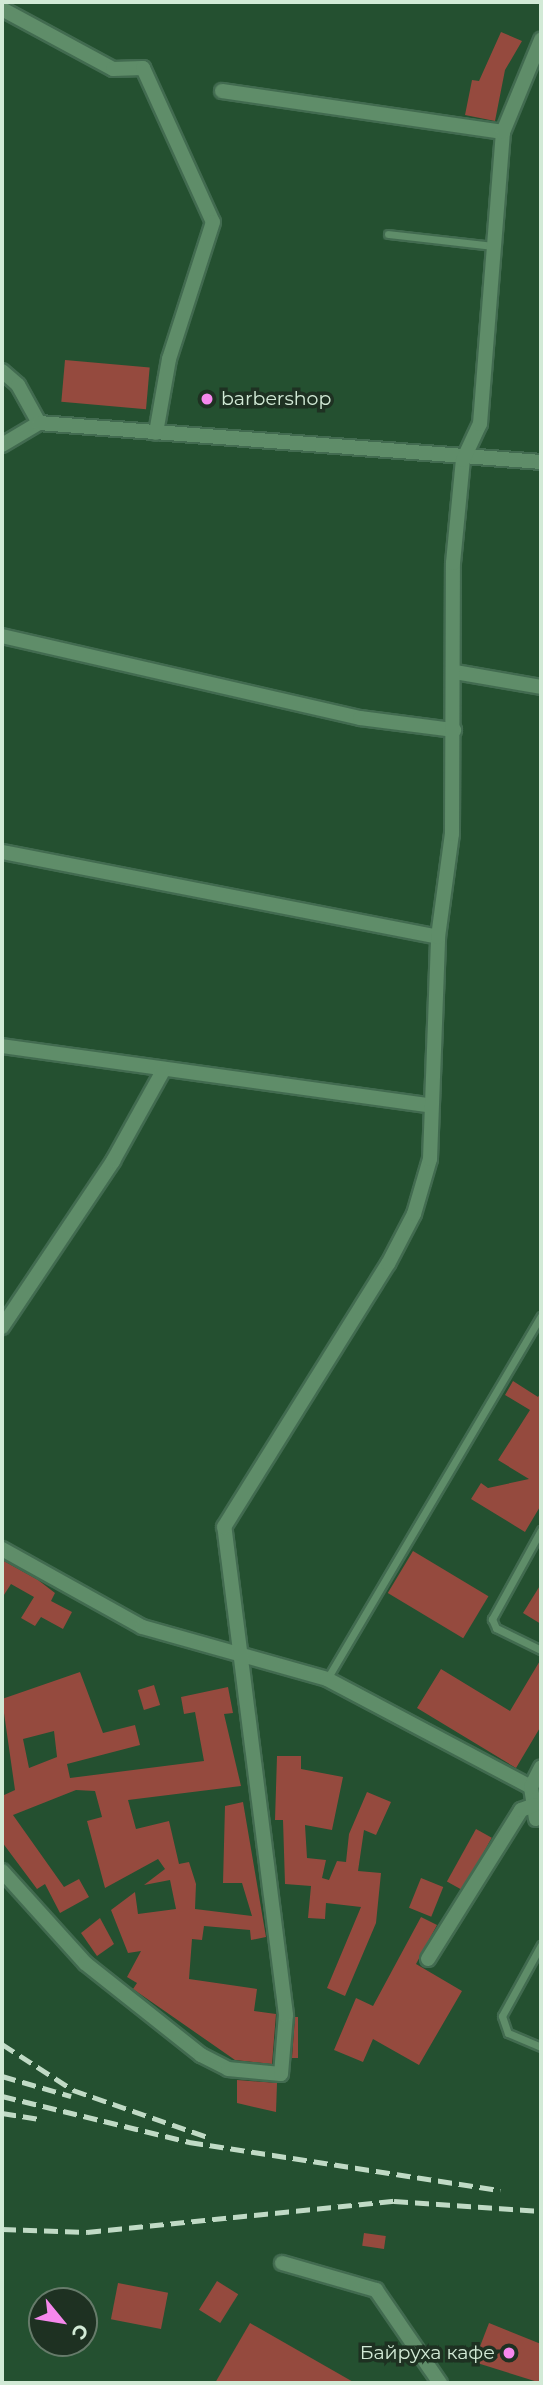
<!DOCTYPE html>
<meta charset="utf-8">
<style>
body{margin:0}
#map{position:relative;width:543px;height:2385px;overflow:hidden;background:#245030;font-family:Montserrat,sans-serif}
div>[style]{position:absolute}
.building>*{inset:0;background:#954a3e;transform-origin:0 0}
.roads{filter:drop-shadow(2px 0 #426b50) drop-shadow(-2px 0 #426b50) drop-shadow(0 2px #426b50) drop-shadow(0 -2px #426b50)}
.service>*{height:7px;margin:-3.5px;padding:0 3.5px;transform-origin:3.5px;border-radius:3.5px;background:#5f8d69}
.minor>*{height:14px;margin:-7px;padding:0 7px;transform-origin:7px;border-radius:7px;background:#5f8d69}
.rail>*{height:5px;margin-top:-2.5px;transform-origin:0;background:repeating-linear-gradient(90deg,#c0dac5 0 14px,transparent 0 21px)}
.dots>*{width:19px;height:19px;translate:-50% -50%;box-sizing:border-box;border:4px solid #1e3122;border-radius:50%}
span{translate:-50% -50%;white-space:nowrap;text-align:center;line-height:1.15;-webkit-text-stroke:7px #1e3122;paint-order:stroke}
.poi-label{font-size:19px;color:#d2ead6}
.left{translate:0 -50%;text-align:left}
.right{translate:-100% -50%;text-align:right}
.frame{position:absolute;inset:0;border:4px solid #d2ead6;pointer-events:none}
.north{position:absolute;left:28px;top:2287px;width:70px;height:70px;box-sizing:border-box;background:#1e3122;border:2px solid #667b6a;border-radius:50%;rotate:120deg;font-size:19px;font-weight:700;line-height:28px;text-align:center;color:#d2ead6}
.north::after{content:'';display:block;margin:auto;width:24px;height:32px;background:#f688ed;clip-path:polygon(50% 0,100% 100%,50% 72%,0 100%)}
</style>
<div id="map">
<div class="building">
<i style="clip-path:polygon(501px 32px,522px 41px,505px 70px,495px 121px,465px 115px,472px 80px,479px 81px)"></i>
<i style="left:65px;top:360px;width:85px;height:42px;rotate:5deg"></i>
<i style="clip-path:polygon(513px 1381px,538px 1397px,541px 1392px,541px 1505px,525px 1532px,471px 1499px,481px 1483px,488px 1488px,529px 1479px,498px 1460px,530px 1410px,505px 1395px)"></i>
<i style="left:413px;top:1551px;width:88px;height:49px;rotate:31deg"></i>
<i style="clip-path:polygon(2px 1560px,38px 1580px,55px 1593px,51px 1601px,72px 1612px,63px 1629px,41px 1617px,35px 1626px,21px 1618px,34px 1597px,11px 1584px,2px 1598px)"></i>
<i style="clip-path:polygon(541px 1584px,541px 1624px,523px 1613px)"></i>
<i style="clip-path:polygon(541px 1659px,541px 1726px,516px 1768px,417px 1708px,441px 1669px,510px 1711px)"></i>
<i style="clip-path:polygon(evenodd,80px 1672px,103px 1733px,135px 1725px,140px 1745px,67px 1764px,70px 1778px,204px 1761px,195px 1712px,184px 1714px,181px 1697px,228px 1687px,233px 1713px,224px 1714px,241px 1786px,128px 1800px,136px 1829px,169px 1821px,179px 1864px,189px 1862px,196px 1884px,195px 1909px,252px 1916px,242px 1883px,223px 1883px,225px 1806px,243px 1802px,266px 1937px,251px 1940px,250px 1930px,204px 1926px,202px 1940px,192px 1939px,189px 1979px,257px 1989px,254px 2011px,276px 2014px,272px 2064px,235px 2060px,133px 1989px,137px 1983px,127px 1977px,141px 1951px,128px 1953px,111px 1910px,135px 1892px,138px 1914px,176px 1909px,170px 1880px,144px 1885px,165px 1869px,158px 1859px,105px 1888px,87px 1821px,102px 1817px,95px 1791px,76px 1790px,13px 1815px,64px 1887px,79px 1879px,89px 1897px,60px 1913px,45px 1884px,37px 1889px,2px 1842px,2px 1796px,15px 1790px,2px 1699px,80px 1672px,54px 1731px,57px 1757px,29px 1768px,23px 1739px,54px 1731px)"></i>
<i style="left:154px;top:1685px;width:21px;height:17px;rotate:73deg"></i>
<i style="clip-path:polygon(277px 1756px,301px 1756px,301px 1769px,343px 1777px,332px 1830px,305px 1825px,307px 1858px,326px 1860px,322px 1878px,329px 1880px,337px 1861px,346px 1862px,349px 1834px,367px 1792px,391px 1802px,376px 1835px,364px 1830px,358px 1871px,381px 1873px,376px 1923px,345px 1996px,327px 1988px,361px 1907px,326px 1903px,325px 1919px,308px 1918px,311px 1886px,285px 1884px,283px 1820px,275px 1820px)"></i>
<i style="left:476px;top:1829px;width:18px;height:60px;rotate:29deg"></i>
<i style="left:421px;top:1878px;width:24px;height:32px;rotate:22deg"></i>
<i style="clip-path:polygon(421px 1917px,437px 1925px,416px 1964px,462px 1991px,419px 2065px,373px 2039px,363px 2062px,334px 2050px,356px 1998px,373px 2006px)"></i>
<i style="clip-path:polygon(100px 1918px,114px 1944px,97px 1956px,81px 1933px)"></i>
<i style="clip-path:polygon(295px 2017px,298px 2017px,298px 2058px,292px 2058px)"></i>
<i style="clip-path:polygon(237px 2080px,277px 2083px,276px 2112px,237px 2103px)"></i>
<i style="left:364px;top:2233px;width:22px;height:13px;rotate:8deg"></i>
<i style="left:217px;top:2281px;width:25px;height:34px;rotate:32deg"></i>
<i style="left:118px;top:2283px;width:51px;height:37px;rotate:11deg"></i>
<i style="clip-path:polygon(250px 2323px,355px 2383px,215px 2383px)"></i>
<i style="clip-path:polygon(489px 2323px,541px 2344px,541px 2383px,474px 2362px)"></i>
</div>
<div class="roads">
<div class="service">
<i style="left:388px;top:234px;width:107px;rotate:6.5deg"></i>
<i style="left:541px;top:1530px;width:102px;rotate:118.8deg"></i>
<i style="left:492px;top:1619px;width:10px;rotate:66deg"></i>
<i style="left:496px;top:1628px;width:50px;rotate:26.1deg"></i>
<i style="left:327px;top:1679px;width:421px;rotate:-59.5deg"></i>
<i style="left:541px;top:1945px;width:81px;rotate:118.8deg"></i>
<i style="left:502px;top:2016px;width:18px;rotate:71deg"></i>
<i style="left:508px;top:2033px;width:36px;rotate:23deg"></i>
</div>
<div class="minor">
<i style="left:2px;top:9px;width:126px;rotate:28.4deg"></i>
<i style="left:113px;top:69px;width:30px;rotate:-2deg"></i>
<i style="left:143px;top:68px;width:169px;rotate:65.6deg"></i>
<i style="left:213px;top:222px;width:144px;rotate:107.8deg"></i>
<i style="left:169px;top:359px;width:75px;rotate:100deg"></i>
<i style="left:222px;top:91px;width:284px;rotate:8.3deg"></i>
<i style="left:2px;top:371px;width:21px;rotate:41deg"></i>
<i style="left:18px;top:385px;width:43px;rotate:61.1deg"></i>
<i style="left:2px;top:445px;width:43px;rotate:-30.7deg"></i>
<i style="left:39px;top:423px;width:504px;rotate:4.44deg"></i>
<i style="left:2px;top:636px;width:367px;rotate:12.9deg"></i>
<i style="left:360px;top:718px;width:95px;rotate:7.3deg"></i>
<i style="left:455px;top:672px;width:87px;rotate:9.9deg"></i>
<i style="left:2px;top:852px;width:444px;rotate:11deg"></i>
<i style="left:2px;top:1046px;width:431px;rotate:7.9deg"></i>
<i style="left:2px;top:1327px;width:200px;rotate:-56.2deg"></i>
<i style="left:113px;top:1161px;width:105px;rotate:-61deg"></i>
<i style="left:2px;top:1549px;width:160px;rotate:29.1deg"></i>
<i style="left:142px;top:1627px;width:192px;rotate:15.7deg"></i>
<i style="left:327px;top:1679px;width:231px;rotate:27.9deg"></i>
<i style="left:536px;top:1819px;width:32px;rotate:-99deg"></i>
<i style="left:531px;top:1787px;width:22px;rotate:-63deg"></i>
<i style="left:2px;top:1871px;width:124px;rotate:47.9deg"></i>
<i style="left:85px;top:1963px;width:148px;rotate:38.4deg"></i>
<i style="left:201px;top:2055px;width:30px;rotate:27deg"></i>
<i style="left:228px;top:2069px;width:53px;rotate:5.4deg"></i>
<i style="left:281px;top:2074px;width:59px;rotate:-85.2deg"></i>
<i style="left:286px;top:2015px;width:492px;rotate:-97.2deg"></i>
<i style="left:224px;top:1527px;width:310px;rotate:-58.1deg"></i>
<i style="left:388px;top:1264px;width:56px;rotate:-62.5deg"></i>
<i style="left:414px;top:1214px;width:57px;rotate:-73.8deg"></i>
<i style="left:430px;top:1159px;width:222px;rotate:-87.9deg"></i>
<i style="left:438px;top:937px;width:104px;rotate:-82.3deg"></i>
<i style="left:452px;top:834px;width:271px;rotate:-89.8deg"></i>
<i style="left:453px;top:563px;width:103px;rotate:-84.5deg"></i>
<i style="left:463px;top:460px;width:40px;rotate:-65deg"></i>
<i style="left:480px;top:424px;width:293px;rotate:-85.5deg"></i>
<i style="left:503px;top:132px;width:100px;rotate:-67.6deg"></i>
<i style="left:428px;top:1959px;width:176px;rotate:-58deg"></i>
<i style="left:521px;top:1810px;width:14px;rotate:-21deg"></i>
<i style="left:282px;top:2263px;width:98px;rotate:16deg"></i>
<i style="left:376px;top:2290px;width:113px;rotate:55.5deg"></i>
</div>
</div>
<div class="rail">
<i style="left:2px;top:2044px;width:85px;rotate:32.9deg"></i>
<i style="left:73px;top:2090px;width:146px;rotate:19.2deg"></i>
<i style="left:2px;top:2076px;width:72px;rotate:16.2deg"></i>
<i style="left:2px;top:2096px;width:193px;rotate:13.8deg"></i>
<i style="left:189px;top:2142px;width:315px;rotate:8.8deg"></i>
<i style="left:2px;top:2113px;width:38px;rotate:9deg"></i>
<i style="left:2px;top:2229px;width:85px;rotate:2deg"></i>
<i style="left:87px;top:2232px;width:309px;rotate:-5.8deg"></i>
<i style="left:394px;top:2201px;width:147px;rotate:3.9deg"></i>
</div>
<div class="dots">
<i style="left:207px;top:399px;background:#f688ed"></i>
<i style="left:509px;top:2353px;background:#f688ed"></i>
</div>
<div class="poi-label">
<span class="left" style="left:221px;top:399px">barbershop</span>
<span class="right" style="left:495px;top:2353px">Байруха кафе</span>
</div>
<div class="frame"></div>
<div class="north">С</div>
</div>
